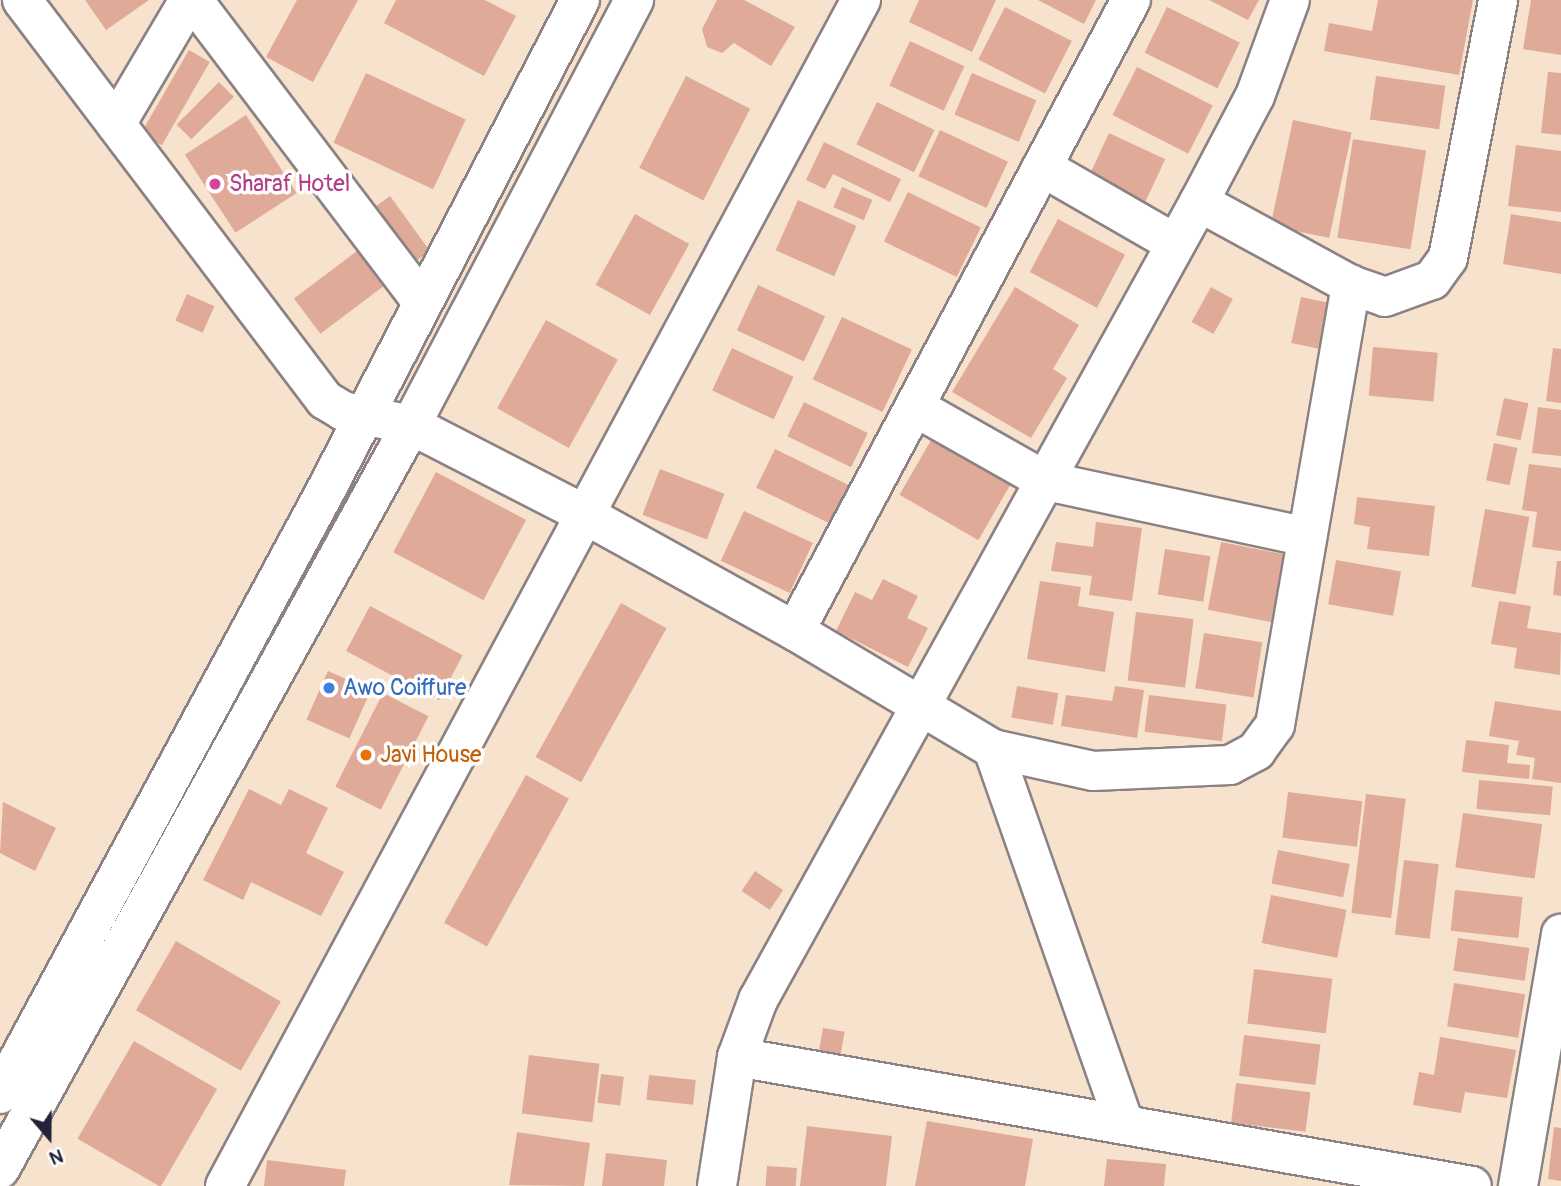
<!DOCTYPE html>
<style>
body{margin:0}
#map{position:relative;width:1561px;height:1186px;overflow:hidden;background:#f7e3cd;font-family:Pangolin,sans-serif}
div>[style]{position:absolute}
.building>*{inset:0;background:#dfaa98;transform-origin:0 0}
.roads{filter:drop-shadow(2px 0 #8c8284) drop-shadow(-2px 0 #8c8284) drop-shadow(0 2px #8c8284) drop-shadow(0 -2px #8c8284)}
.minor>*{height:38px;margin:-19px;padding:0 19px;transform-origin:19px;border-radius:19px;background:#fff}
.dots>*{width:19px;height:19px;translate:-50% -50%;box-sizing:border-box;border:4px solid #fff;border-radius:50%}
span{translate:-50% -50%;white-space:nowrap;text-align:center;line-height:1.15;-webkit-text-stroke:7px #fff;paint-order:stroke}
.hotel-label{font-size:23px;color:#b23c85}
.left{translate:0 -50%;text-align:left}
.shop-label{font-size:23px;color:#366cbe}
.food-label{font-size:23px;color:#c56008}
.north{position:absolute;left:14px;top:1102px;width:70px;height:70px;-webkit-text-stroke:5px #fff;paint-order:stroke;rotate:160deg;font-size:19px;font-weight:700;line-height:28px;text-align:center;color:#22223b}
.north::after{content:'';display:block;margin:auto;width:24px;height:32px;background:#22223b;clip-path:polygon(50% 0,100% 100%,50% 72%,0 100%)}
</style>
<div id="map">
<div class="building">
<i style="clip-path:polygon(85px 0,149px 0,106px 30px)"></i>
<i style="clip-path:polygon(297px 0,358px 0,313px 82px,266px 57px)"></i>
<i style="clip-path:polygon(396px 0,485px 0,516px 16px,484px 76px,384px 23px)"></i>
<i style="clip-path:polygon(717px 0,744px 0,795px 27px,771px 66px,734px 43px,722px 53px,707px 47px,702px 29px)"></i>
<i style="clip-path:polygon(919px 0,996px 0,972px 52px,909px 22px)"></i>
<i style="clip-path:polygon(1038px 0,1096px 0,1084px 24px)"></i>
<i style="clip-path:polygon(1209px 0,1259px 0,1248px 20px)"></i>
<i style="clip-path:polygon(1378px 0,1473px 0,1459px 75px,1324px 51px,1329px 23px,1372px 31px)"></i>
<i style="clip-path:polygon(1531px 0,1561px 0,1561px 55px,1523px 49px)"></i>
<i style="left:1005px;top:7px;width:75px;height:59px;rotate:27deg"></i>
<i style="left:1167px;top:7px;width:81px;height:51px;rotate:26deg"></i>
<i style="left:910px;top:41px;width:60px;height:49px;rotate:25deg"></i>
<i style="left:189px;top:50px;width:24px;height:96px;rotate:30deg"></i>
<i style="left:1137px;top:67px;width:85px;height:54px;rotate:27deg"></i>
<i style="clip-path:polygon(1548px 72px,1561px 73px,1561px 135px,1541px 133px)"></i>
<i style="left:366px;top:73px;width:110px;height:77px;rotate:25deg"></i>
<i style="left:972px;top:73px;width:70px;height:45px;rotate:23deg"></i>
<i style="left:686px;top:76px;width:72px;height:103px;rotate:27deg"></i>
<i style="left:1376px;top:76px;width:70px;height:44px;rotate:8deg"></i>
<i style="left:219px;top:82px;width:21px;height:60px;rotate:45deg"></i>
<i style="left:877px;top:102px;width:64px;height:47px;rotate:26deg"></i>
<i style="left:246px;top:115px;width:93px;height:73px;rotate:57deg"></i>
<i style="left:1293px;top:120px;width:60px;height:108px;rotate:12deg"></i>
<i style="left:940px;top:130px;width:75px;height:51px;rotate:25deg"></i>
<i style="left:1109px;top:133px;width:62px;height:49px;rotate:25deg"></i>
<i style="left:1353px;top:139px;width:74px;height:100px;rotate:9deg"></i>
<i style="clip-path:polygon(824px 142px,901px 179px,890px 202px,833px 174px,825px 189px,806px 180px)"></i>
<i style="clip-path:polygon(1516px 145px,1561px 151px,1561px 212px,1508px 206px)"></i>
<i style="left:842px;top:187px;width:33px;height:22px;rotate:23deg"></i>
<i style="left:908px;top:192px;width:81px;height:55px;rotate:26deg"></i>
<i style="left:390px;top:196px;width:68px;height:25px;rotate:54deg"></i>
<i style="left:798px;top:200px;width:64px;height:55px;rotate:24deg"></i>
<i style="left:635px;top:214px;width:62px;height:81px;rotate:29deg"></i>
<i style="clip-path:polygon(1511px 214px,1561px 222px,1561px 274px,1503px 264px)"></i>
<i style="left:1058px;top:219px;width:76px;height:60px;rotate:28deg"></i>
<i style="left:357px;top:251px;width:44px;height:79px;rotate:53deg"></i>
<i style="left:758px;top:285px;width:74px;height:50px;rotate:25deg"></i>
<i style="clip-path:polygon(1015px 287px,1079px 325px,1053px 369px,1067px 378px,1031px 438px,952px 392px)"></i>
<i style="left:1211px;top:287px;width:25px;height:40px;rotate:29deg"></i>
<i style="left:187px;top:294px;width:30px;height:29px;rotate:24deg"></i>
<i style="left:1301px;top:297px;width:34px;height:47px;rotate:12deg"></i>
<i style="left:842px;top:317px;width:77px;height:69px;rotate:25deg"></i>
<i style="left:546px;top:320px;width:82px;height:101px;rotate:29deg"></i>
<i style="left:1373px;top:347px;width:65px;height:49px;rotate:5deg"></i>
<i style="left:732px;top:348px;width:68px;height:47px;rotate:25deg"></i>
<i style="clip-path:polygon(1553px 348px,1561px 349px,1561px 403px,1546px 401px)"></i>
<i style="left:1504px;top:398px;width:25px;height:38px;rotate:12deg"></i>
<i style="left:804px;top:402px;width:71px;height:38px;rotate:26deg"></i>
<i style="clip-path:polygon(1538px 407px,1561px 410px,1561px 456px,1532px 453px)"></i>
<i style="left:934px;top:435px;width:91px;height:69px;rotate:30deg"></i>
<i style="left:1494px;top:443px;width:24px;height:38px;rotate:12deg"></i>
<i style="left:775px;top:449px;width:83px;height:43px;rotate:26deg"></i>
<i style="clip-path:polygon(1529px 464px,1561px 468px,1561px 551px,1532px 547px,1537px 512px,1522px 510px)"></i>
<i style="left:660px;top:469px;width:69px;height:49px;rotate:21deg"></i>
<i style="left:436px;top:472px;width:102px;height:91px;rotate:28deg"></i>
<i style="clip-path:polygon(1357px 497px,1435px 506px,1429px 556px,1367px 549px,1370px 527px,1354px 524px)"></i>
<i style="left:1485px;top:509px;width:45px;height:79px;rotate:10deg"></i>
<i style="left:744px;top:511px;width:76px;height:55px;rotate:25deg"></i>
<i style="clip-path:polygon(1096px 522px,1142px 528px,1132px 601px,1089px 595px,1092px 576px,1051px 571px,1056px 542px,1093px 547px)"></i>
<i style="left:1221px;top:542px;width:65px;height:69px;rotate:11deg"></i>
<i style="left:1165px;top:549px;width:46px;height:46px;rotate:9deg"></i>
<i style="left:1336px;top:560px;width:66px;height:45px;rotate:10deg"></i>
<i style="clip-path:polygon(1557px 561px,1561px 561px,1561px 596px,1553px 595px)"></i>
<i style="clip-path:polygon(883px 579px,918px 596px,907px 618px,928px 628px,908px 667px,836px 631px,855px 592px,872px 600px)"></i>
<i style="clip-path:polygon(1040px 581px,1081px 587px,1078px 606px,1114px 612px,1105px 672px,1027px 659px)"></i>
<i style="clip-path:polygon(1499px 601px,1531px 606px,1527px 628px,1561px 633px,1560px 675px,1514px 668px,1517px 648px,1491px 644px)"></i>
<i style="left:621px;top:603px;width:52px;height:176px;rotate:29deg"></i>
<i style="left:370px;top:606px;width:105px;height:51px;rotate:28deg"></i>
<i style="left:1136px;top:612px;width:58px;height:69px;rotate:7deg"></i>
<i style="left:1204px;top:633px;width:59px;height:56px;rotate:9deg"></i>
<i style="left:328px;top:671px;width:47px;height:53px;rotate:24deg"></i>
<i style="left:1017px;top:686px;width:42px;height:32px;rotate:10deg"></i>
<i style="clip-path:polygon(1115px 686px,1144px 690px,1137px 738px,1061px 726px,1066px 695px,1112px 701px)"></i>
<i style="left:383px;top:693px;width:51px;height:105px;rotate:27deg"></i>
<i style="left:1149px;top:695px;width:78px;height:37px;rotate:7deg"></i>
<i style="clip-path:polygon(1495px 701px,1561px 711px,1561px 783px,1532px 779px,1535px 758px,1516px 755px,1519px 741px,1489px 736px)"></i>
<i style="clip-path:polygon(1466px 740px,1509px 745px,1507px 763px,1530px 765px,1529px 779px,1462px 772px)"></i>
<i style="left:526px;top:775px;width:49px;height:169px;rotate:29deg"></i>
<i style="left:1479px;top:780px;width:74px;height:29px;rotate:5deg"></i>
<i style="clip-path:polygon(249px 789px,281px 805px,289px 789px,328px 808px,306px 853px,344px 872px,321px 916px,251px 882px,243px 900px,203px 880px)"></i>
<i style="left:1288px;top:792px;width:75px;height:46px;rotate:7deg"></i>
<i style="left:1366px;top:794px;width:40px;height:120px;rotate:7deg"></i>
<i style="clip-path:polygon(3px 802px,56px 828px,35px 871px,0 853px)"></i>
<i style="left:1463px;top:813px;width:80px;height:55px;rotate:8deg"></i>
<i style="left:1278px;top:850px;width:73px;height:34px;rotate:11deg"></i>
<i style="left:1404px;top:860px;width:35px;height:75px;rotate:7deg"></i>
<i style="left:755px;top:871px;width:34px;height:24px;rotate:34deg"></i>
<i style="left:1455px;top:890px;width:68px;height:41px;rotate:6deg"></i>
<i style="left:1271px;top:895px;width:77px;height:49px;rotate:11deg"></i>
<i style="left:1458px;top:938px;width:72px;height:33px;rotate:8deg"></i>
<i style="left:176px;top:941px;width:121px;height:80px;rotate:30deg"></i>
<i style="left:1254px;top:969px;width:79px;height:55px;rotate:7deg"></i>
<i style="left:1454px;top:983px;width:72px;height:44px;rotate:9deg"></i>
<i style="left:823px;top:1028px;width:22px;height:29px;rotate:10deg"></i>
<i style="left:1244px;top:1035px;width:77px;height:41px;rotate:7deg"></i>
<i style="clip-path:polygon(1440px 1037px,1516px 1050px,1507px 1098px,1465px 1092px,1461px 1113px,1413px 1105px,1419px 1072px,1434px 1075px)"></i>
<i style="left:134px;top:1041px;width:96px;height:113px;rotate:30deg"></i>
<i style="left:529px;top:1055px;width:71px;height:59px;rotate:7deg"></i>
<i style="left:601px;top:1074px;width:23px;height:29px;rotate:7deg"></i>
<i style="left:649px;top:1075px;width:47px;height:25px;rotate:6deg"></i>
<i style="left:1236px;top:1083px;width:75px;height:40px;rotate:7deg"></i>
<i style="clip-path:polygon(927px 1121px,1033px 1139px,1025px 1186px,915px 1186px)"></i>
<i style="clip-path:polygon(807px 1126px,892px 1136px,886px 1186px,800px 1186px)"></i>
<i style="clip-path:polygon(1554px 1127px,1561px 1128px,1561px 1181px,1548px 1179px)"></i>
<i style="clip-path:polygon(517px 1132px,590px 1143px,584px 1186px,509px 1185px)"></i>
<i style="clip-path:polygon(606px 1153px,667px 1160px,664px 1186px,602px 1186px)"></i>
<i style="clip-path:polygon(1107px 1159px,1166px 1164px,1164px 1186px,1104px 1186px)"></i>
<i style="clip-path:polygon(267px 1160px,346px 1170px,344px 1186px,264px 1186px)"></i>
<i style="left:767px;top:1166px;width:30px;height:20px;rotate:4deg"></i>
</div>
<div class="roads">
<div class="minor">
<i style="left:22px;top:0;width:502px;rotate:52.86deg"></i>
<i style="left:325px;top:400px;width:21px;rotate:31deg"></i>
<i style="left:343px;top:411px;width:69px;rotate:11.6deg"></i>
<i style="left:411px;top:425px;width:195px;rotate:27.2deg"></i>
<i style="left:584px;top:514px;width:241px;rotate:29deg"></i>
<i style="left:795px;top:631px;width:230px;rotate:30.8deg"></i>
<i style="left:993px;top:749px;width:102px;rotate:12.4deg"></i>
<i style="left:1093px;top:771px;width:137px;rotate:-2.5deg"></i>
<i style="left:1230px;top:765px;width:30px;rotate:-28deg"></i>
<i style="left:1256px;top:751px;width:32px;rotate:-54deg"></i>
<i style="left:1275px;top:725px;width:447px;rotate:-80.2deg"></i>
<i style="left:193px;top:0;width:380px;rotate:52.8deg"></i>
<i style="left:116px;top:124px;width:144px;rotate:-59.5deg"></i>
<i style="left:1042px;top:167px;width:152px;rotate:29.9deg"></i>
<i style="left:1199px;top:202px;width:173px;rotate:28.6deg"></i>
<i style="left:1351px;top:285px;width:36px;rotate:19deg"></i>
<i style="left:1385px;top:297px;width:50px;rotate:-19.9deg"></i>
<i style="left:1432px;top:280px;width:27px;rotate:-54deg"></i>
<i style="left:1448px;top:258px;width:263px;rotate:-79deg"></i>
<i style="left:915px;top:407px;width:150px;rotate:29.5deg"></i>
<i style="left:1046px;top:481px;width:267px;rotate:12.1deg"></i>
<i style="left:795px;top:631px;width:715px;rotate:-61.97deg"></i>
<i style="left:993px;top:749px;width:398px;rotate:70.7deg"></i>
<i style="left:737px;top:1057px;width:746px;rotate:9.95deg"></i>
<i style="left:0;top:1094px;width:686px;rotate:-61.64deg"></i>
<i style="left:326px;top:490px;width:552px;rotate:-62.6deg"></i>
<i style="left:0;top:1169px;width:850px;rotate:-61.08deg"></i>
<i style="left:411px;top:425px;width:480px;rotate:-62.3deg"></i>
<i style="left:225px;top:1186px;width:1346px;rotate:-61.8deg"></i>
<i style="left:717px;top:1186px;width:131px;rotate:-81.2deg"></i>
<i style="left:737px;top:1057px;width:61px;rotate:-69.8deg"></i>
<i style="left:758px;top:1000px;width:912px;rotate:-61.07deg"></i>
<i style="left:1199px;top:202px;width:120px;rotate:-62.2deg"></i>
<i style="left:1255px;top:96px;width:102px;rotate:-70deg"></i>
<i style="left:1518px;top:1186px;width:256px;rotate:-80.3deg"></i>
</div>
</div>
<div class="dots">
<i style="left:215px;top:184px;background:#d1479c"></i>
<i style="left:329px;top:688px;background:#3f7fe0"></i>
<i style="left:366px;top:755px;background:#e8710a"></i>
</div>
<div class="hotel-label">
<span class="left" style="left:229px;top:184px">Sharaf Hotel</span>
</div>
<div class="shop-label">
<span class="left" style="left:343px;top:688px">Awo Coiffure</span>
</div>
<div class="food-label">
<span class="left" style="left:380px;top:755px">Javi House</span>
</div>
<div class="north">N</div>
</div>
